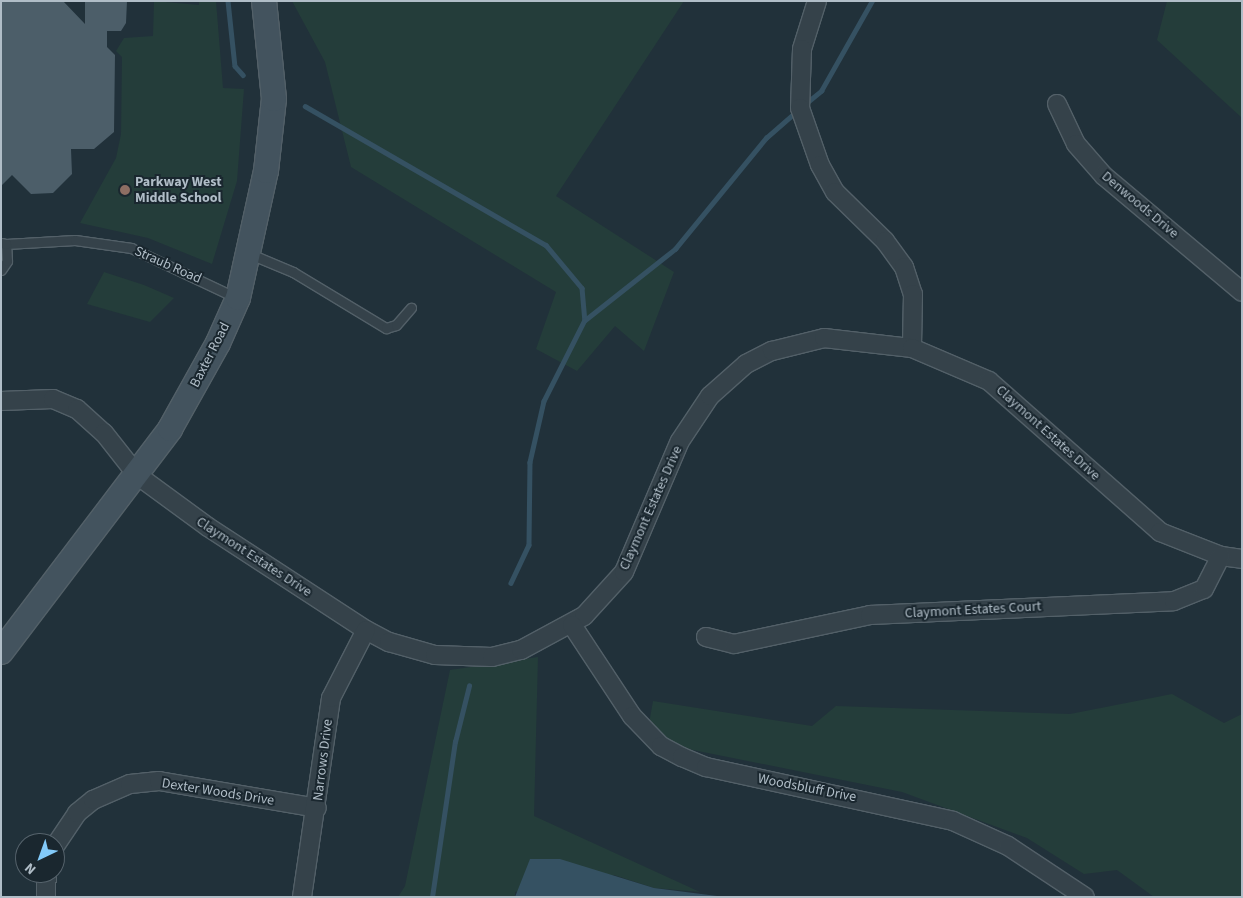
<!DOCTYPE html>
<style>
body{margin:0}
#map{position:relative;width:1243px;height:898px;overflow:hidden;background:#21313a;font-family:"Source Sans 3",sans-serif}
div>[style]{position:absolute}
.green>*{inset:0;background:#243d3a}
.water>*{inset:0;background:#355162}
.stream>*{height:4.5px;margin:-2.25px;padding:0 2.25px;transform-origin:2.25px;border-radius:2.25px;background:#355162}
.building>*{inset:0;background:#4c5e69}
.roads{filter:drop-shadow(1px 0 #536068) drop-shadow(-1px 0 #536068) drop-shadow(0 1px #536068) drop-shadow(0 -1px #536068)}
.service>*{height:9px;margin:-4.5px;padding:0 4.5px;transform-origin:4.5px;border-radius:4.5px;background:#35424a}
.minor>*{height:18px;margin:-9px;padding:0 9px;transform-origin:9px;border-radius:9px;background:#35424a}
.secondary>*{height:24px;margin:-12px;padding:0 12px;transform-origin:12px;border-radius:12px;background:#43535e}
.dots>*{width:14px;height:14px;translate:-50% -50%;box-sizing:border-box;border:2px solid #1a272f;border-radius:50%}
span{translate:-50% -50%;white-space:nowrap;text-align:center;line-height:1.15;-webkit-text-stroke:4px #1a272f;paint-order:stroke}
.poi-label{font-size:14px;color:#b0bdc7;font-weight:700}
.left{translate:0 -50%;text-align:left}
.street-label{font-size:14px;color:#b0bdc7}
.frame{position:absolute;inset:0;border:2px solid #b0bdc7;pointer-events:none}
.north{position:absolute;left:15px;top:833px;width:50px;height:50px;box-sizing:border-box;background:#1a272f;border:1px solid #56636c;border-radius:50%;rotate:222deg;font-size:14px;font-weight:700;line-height:20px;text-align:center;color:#b0bdc7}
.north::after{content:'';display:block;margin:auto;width:18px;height:22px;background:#82cafa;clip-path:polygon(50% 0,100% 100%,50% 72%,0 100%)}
</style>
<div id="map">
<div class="green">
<i style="clip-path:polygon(154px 1px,199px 5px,199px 1px,216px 1px,223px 88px,244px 89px,237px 181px,212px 264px,148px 238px,80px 223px,116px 158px,121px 134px,122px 57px,116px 51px,124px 38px,153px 36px)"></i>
<i style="clip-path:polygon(292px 1px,684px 1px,556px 196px,674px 272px,644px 351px,615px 326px,577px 371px,536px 349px,556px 292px,351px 167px,325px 62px)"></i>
<i style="clip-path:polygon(1167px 1px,1242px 1px,1242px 118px,1157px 40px)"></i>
<i style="clip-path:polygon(104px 272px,144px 285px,174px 298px,150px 322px,87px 304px)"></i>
<i style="clip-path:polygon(538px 657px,534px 816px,700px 892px,654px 888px,614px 875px,515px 892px,515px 897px,398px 897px,405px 886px,450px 670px)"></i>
<i style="clip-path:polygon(1172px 694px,1224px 723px,1242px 714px,1242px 897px,1154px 897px,1117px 870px,1084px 874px,1027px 838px,902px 792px,678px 747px,647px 735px,653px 701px,812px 726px,836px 706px,1070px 714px)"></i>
</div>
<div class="water">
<i style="clip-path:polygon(530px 859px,560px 859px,654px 888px,725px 897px,515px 897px)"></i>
</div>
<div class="stream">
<i style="left:228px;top:1px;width:65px;rotate:83.9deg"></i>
<i style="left:235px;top:66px;width:12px;rotate:48deg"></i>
<i style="left:805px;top:104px;width:21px;rotate:-39deg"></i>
<i style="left:821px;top:91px;width:103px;rotate:-60.5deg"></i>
<i style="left:305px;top:106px;width:278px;rotate:30deg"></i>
<i style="left:546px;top:245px;width:56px;rotate:50.1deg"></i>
<i style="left:582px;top:288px;width:32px;rotate:85deg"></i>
<i style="left:585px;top:320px;width:91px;rotate:116.8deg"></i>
<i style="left:544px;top:401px;width:63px;rotate:102.9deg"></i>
<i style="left:530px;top:462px;width:83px;rotate:90.7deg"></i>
<i style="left:529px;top:545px;width:42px;rotate:115.3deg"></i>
<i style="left:585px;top:320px;width:115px;rotate:-38.3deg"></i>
<i style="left:675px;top:249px;width:144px;rotate:-50.7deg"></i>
<i style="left:766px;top:138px;width:41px;rotate:-41.1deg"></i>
<i style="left:432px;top:897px;width:157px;rotate:-81.6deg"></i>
<i style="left:455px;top:742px;width:58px;rotate:-76deg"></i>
</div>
<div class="building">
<i style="clip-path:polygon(1px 1px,63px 1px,85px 24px,85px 1px,127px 1px,126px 23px,121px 31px,107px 31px,107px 47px,115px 55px,114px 132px,94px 149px,71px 149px,72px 174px,53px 193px,31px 194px,12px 175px,1px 186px)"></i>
</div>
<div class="roads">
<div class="service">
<i style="left:6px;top:244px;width:69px;rotate:-3.3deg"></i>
<i style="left:75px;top:240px;width:57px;rotate:8.1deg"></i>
<i style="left:131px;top:248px;width:117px;rotate:25.3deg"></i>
<i style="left:250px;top:254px;width:47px;rotate:22.7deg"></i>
<i style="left:293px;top:272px;width:109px;rotate:31.1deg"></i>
<i style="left:386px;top:328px;width:10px;rotate:-17deg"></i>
<i style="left:396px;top:325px;width:23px;rotate:-49deg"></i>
<i style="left:1px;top:270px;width:11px;rotate:-56deg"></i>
<i style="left:7px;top:261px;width:17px;rotate:-93deg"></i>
<i style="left:6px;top:244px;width:4px;rotate:-166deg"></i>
</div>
<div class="minor">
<i style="left:817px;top:1px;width:50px;rotate:107.4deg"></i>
<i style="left:802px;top:49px;width:59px;rotate:91.9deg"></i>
<i style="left:800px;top:108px;width:60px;rotate:70.7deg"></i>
<i style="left:820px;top:165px;width:31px;rotate:61deg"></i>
<i style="left:835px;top:192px;width:70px;rotate:44.4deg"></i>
<i style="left:885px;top:241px;width:32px;rotate:54deg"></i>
<i style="left:904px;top:267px;width:28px;rotate:72deg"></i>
<i style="left:913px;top:294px;width:54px;rotate:91.1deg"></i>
<i style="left:1057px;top:104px;width:44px;rotate:64.6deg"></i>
<i style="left:1076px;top:144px;width:43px;rotate:48.8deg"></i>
<i style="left:1104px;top:176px;width:180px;rotate:40deg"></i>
<i style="left:1px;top:401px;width:52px;rotate:-2.2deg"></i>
<i style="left:53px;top:399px;width:26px;rotate:23deg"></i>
<i style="left:77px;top:409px;width:36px;rotate:42deg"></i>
<i style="left:104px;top:433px;width:53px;rotate:51.8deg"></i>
<i style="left:137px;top:475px;width:88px;rotate:36.2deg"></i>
<i style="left:208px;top:527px;width:189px;rotate:33.1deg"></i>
<i style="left:366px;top:630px;width:26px;rotate:28deg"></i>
<i style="left:389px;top:642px;width:48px;rotate:15.8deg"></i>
<i style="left:435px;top:655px;width:57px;rotate:2deg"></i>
<i style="left:492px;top:657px;width:30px;rotate:-14deg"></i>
<i style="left:521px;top:650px;width:72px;rotate:-28.4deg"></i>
<i style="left:584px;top:616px;width:59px;rotate:-47.7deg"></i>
<i style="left:624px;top:572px;width:142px;rotate:-66.9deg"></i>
<i style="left:680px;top:441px;width:54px;rotate:-56.3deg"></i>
<i style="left:710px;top:396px;width:48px;rotate:-41.6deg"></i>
<i style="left:746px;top:364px;width:29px;rotate:-27deg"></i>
<i style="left:772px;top:351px;width:54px;rotate:-14deg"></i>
<i style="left:824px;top:338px;width:89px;rotate:6.5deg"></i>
<i style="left:912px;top:348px;width:84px;rotate:23.2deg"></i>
<i style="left:989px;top:381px;width:228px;rotate:41.4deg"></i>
<i style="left:1160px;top:532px;width:66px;rotate:21.5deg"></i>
<i style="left:1221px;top:556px;width:21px;rotate:8deg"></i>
<i style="left:572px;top:625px;width:109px;rotate:56.6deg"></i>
<i style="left:632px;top:716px;width:42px;rotate:46deg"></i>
<i style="left:661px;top:746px;width:24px;rotate:28deg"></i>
<i style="left:682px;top:757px;width:26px;rotate:23deg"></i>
<i style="left:706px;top:767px;width:253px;rotate:12.3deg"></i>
<i style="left:953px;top:821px;width:60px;rotate:24.4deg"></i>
<i style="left:1008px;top:846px;width:92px;rotate:33.5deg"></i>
<i style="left:706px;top:637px;width:29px;rotate:14deg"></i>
<i style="left:734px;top:644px;width:139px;rotate:-12deg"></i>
<i style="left:870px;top:615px;width:304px;rotate:-2.6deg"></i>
<i style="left:1174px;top:601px;width:32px;rotate:-22deg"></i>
<i style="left:1204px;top:589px;width:37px;rotate:-63deg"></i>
<i style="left:55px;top:846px;width:40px;rotate:-56deg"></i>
<i style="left:77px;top:813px;width:21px;rotate:-39deg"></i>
<i style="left:93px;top:800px;width:40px;rotate:-23.4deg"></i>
<i style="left:130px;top:784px;width:29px;rotate:-6deg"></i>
<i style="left:159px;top:781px;width:160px;rotate:9.7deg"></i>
<i style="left:46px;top:897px;width:24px;rotate:-88deg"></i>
<i style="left:302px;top:897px;width:201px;rotate:-81.7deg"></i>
<i style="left:331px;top:698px;width:76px;rotate:-62.8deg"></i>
</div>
<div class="secondary">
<i style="left:1px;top:652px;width:280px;rotate:-52.8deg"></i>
<i style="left:170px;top:429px;width:98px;rotate:-60.8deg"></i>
<i style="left:218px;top:343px;width:49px;rotate:-66deg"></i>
<i style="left:238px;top:298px;width:130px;rotate:-77.6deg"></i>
<i style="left:266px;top:171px;width:72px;rotate:-83.7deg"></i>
<i style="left:274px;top:99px;width:99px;rotate:-95.8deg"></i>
</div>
</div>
<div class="dots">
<i style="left:125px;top:190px;background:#8d6e63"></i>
</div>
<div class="poi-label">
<span class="left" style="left:135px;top:190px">Parkway West<br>Middle School</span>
</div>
<div class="street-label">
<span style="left:1140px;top:205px;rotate:40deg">Denwoods Drive</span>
<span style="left:168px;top:265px;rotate:24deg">Straub Road</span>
<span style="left:210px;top:355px;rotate:-63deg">Baxter Road</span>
<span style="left:1048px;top:433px;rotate:42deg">Claymont Estates Drive</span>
<span style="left:651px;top:508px;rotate:-66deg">Claymont Estates Drive</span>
<span style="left:254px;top:557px;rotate:33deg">Claymont Estates Drive</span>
<span style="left:973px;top:610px;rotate:-3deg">Claymont Estates Court</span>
<span style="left:323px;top:760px;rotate:-83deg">Narrows Drive</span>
<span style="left:807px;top:788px;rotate:11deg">Woodsbluff Drive</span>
<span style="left:218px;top:792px;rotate:9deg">Dexter Woods Drive</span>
</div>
<div class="frame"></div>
<div class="north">N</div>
</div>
